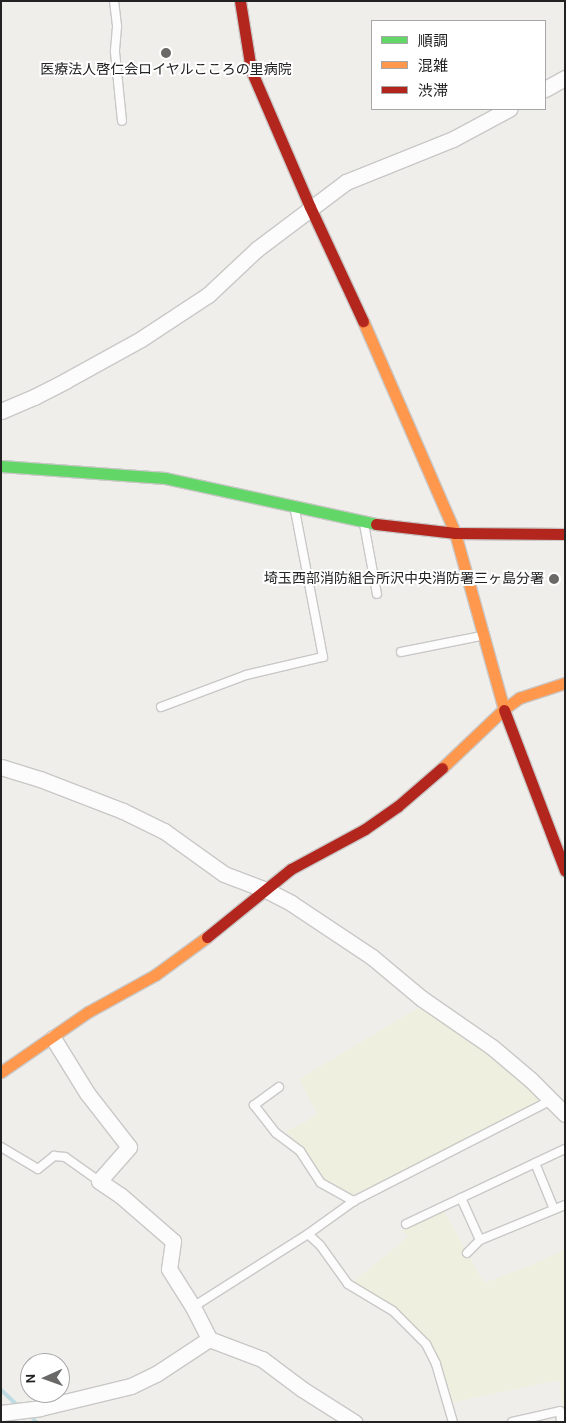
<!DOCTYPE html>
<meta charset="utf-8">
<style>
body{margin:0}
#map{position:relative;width:566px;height:1423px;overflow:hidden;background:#f0eeeb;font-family:Karla,"Noto Sans JP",sans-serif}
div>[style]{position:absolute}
.farmland>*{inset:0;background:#efefdf}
.stream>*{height:4px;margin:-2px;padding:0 2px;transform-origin:2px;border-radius:2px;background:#bfdbe3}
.roads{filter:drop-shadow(1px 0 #c9c8c7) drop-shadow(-1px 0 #c9c8c7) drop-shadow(0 1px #c9c8c7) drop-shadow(0 -1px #c9c8c7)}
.lane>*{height:8px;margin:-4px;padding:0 4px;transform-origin:4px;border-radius:4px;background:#fdfcfc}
.street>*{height:15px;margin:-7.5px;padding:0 7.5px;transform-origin:7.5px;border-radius:7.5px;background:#fdfcfc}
.fast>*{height:11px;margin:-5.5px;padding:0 5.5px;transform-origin:5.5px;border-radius:5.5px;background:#63d668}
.slow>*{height:11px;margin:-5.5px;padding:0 5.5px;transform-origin:5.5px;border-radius:5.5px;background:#ff974d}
.jam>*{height:11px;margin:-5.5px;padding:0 5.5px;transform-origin:5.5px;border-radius:5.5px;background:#b3261e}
.dots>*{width:14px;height:14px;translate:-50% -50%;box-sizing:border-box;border:2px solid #fff;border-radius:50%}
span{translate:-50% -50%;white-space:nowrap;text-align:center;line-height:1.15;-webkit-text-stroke:4px #fff;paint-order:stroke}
.poi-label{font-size:14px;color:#222}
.right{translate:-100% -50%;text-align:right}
.frame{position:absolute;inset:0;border:2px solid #222;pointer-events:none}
.legend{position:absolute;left:371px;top:20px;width:175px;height:90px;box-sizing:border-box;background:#fff;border:1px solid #a7a7a7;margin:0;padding:6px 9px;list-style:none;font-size:15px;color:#222}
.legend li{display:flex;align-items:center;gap:10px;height:25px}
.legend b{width:25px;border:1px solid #a7a7a7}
.north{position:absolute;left:20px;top:1353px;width:50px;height:50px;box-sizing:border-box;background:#fff;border:1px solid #a7a7a7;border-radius:50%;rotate:268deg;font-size:14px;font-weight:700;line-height:20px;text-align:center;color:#222}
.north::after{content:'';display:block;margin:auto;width:18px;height:22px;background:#6a6968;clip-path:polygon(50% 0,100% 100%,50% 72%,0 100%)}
</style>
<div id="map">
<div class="farmland">
<i style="clip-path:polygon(429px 1004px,543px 1098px,540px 1102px,357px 1195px,339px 1189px,323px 1179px,286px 1131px,309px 1120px,317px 1113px,299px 1079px,423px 1005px)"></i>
<i style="clip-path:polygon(443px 1209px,484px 1283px,536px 1263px,565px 1249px,565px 1422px,559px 1380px,450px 1403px,426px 1339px,352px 1283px,408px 1237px,402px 1230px,405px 1227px)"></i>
</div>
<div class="stream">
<i style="left:1px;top:1390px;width:25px;rotate:43deg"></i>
<i style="left:32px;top:1417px;width:6px;rotate:51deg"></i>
</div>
<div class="roads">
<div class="lane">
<i style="left:114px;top:1px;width:26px;rotate:83deg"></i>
<i style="left:117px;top:27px;width:25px;rotate:95deg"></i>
<i style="left:115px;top:52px;width:69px;rotate:84.2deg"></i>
<i style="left:364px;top:524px;width:71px;rotate:79.5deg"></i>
<i style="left:401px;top:652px;width:82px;rotate:-11.3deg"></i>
<i style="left:161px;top:707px;width:91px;rotate:-20.6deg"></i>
<i style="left:246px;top:675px;width:79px;rotate:-13.2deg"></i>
<i style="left:323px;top:657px;width:150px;rotate:-100.8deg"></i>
<i style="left:279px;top:1087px;width:31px;rotate:144deg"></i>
<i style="left:254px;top:1105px;width:36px;rotate:52deg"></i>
<i style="left:276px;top:1133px;width:30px;rotate:37deg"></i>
<i style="left:300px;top:1151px;width:38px;rotate:57deg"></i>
<i style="left:321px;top:1183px;width:38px;rotate:29deg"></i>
<i style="left:1px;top:1147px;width:43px;rotate:30.7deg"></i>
<i style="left:38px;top:1169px;width:21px;rotate:-39deg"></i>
<i style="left:54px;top:1156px;width:11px;rotate:5deg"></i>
<i style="left:65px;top:1157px;width:42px;rotate:35.2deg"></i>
<i style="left:535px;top:1163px;width:50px;rotate:67.6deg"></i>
<i style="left:461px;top:1198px;width:46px;rotate:65.7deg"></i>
<i style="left:406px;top:1224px;width:176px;rotate:-25.3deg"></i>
<i style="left:308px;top:1234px;width:16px;rotate:43deg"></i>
<i style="left:320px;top:1245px;width:48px;rotate:54.3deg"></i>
<i style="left:348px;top:1284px;width:52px;rotate:31deg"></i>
<i style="left:393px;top:1311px;width:47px;rotate:45deg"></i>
<i style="left:426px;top:1344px;width:22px;rotate:63deg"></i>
<i style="left:436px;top:1364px;width:60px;rotate:73.7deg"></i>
<i style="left:467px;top:1253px;width:18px;rotate:-45deg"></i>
<i style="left:480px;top:1240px;width:92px;rotate:-22.4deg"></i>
<i style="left:193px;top:1307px;width:136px;rotate:-32.4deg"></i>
<i style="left:308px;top:1234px;width:57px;rotate:-35.7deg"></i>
<i style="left:354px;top:1201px;width:221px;rotate:-27.1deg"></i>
<i style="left:512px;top:1422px;width:49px;rotate:-12.9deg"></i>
<i style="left:560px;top:1411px;width:11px;rotate:85deg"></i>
</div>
<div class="street">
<i style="left:545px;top:89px;width:23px;rotate:-29deg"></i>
<i style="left:1px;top:411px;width:36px;rotate:-23deg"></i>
<i style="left:34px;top:397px;width:35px;rotate:-27deg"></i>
<i style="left:65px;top:381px;width:87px;rotate:-28.9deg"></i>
<i style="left:141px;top:339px;width:80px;rotate:-33.3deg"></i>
<i style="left:208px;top:295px;width:67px;rotate:-43.2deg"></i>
<i style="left:257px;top:249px;width:111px;rotate:-37deg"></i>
<i style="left:346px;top:182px;width:115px;rotate:-21.9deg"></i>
<i style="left:453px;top:139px;width:64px;rotate:-28.2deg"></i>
<i style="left:1px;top:767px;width:41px;rotate:17.1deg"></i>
<i style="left:40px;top:779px;width:89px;rotate:21.1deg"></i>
<i style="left:123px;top:811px;width:46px;rotate:26deg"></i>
<i style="left:164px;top:831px;width:74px;rotate:35.6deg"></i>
<i style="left:224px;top:874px;width:45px;rotate:20.9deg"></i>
<i style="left:266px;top:890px;width:28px;rotate:27deg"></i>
<i style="left:291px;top:903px;width:97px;rotate:33.7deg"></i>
<i style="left:372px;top:957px;width:64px;rotate:39.9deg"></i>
<i style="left:421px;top:998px;width:86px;rotate:34.6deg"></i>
<i style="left:492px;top:1047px;width:51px;rotate:40.2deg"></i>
<i style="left:531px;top:1080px;width:48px;rotate:45deg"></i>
<i style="left:53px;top:1038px;width:65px;rotate:58.3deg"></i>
<i style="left:87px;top:1093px;width:68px;rotate:52.1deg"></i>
<i style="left:129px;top:1147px;width:45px;rotate:131.4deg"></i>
<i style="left:99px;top:1181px;width:25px;rotate:34deg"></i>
<i style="left:120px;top:1195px;width:70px;rotate:41deg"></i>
<i style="left:173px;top:1241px;width:28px;rotate:98deg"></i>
<i style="left:169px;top:1269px;width:45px;rotate:57.7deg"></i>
<i style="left:193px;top:1307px;width:36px;rotate:63deg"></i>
<i style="left:1px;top:1413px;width:39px;rotate:-7deg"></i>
<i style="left:40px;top:1408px;width:94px;rotate:-13.6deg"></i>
<i style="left:131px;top:1386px;width:28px;rotate:-26deg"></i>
<i style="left:156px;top:1374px;width:64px;rotate:-33.4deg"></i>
<i style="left:209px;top:1339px;width:57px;rotate:20.7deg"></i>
<i style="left:262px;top:1359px;width:50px;rotate:36.9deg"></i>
<i style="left:302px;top:1389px;width:62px;rotate:32.4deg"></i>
</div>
<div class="fast">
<i style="left:1px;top:466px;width:164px;rotate:4.2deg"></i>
<i style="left:165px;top:478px;width:216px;rotate:12.3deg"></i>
</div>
<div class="slow">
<i style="left:363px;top:321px;width:231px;rotate:66.5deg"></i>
<i style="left:455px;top:533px;width:184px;rotate:74.5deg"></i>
<i style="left:442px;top:768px;width:86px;rotate:-43.6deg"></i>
<i style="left:504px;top:709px;width:19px;rotate:-36deg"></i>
<i style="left:519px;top:698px;width:48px;rotate:-18.1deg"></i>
<i style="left:1px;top:1072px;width:106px;rotate:-34.6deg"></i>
<i style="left:88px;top:1012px;width:77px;rotate:-28.9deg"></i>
<i style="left:155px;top:975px;width:64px;rotate:-36.2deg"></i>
</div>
<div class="jam">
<i style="left:240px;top:1px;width:70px;rotate:80.9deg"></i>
<i style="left:251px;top:70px;width:149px;rotate:66.7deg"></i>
<i style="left:310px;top:207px;width:126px;rotate:65.1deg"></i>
<i style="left:376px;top:524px;width:80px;rotate:6.5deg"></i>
<i style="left:455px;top:533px;width:110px;rotate:0.5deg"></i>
<i style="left:504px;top:710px;width:172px;rotate:69.2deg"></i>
<i style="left:207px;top:937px;width:108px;rotate:-39deg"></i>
<i style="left:291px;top:869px;width:84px;rotate:-28.4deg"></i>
<i style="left:365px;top:829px;width:40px;rotate:-34.9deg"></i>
<i style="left:398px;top:806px;width:58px;rotate:-40.8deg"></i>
</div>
</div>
<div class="dots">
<i style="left:166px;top:53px;background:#6a6968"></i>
<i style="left:554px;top:579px;background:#6a6968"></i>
</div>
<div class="poi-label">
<span style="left:166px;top:70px">医療法人啓仁会ロイヤルこころの里病院</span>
<span class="right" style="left:544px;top:579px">埼玉西部消防組合所沢中央消防署三ヶ島分署</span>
</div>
<div class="frame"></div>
<ul class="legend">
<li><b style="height:6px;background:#63d668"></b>順調</li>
<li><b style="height:6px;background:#ff974d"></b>混雑</li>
<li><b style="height:6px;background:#b3261e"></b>渋滞</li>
</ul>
<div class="north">N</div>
</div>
